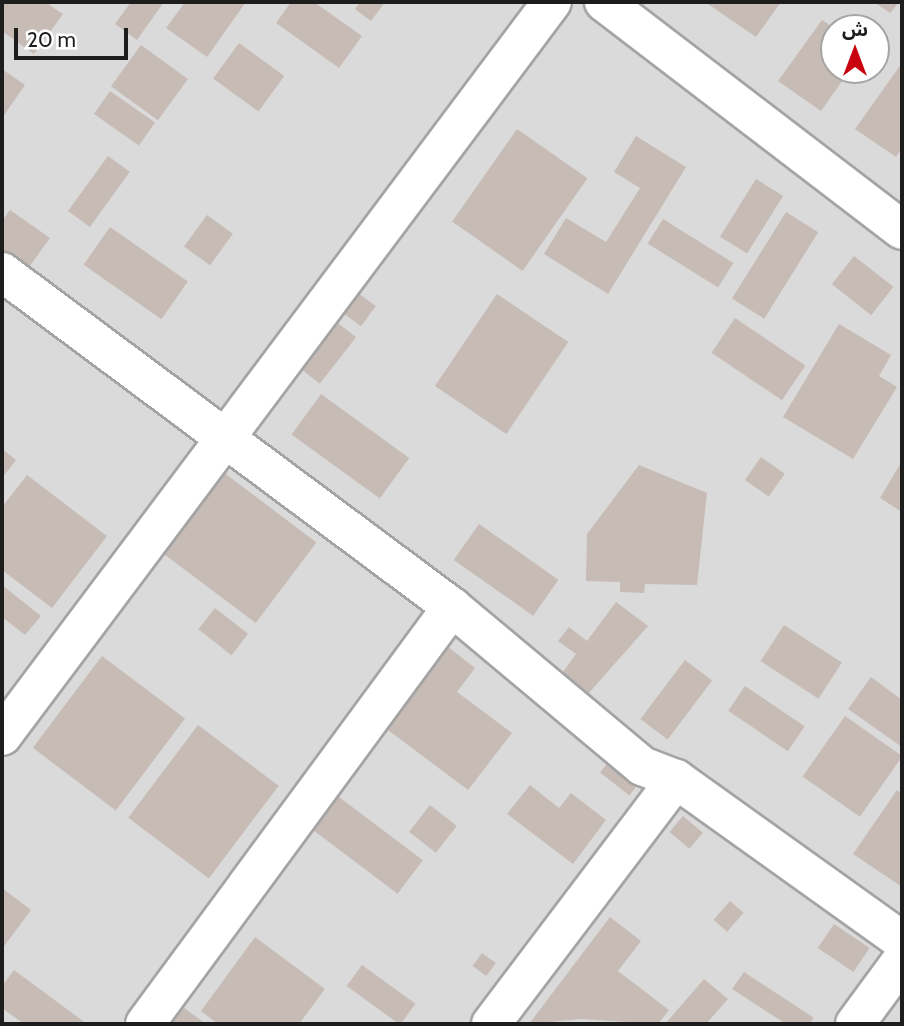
<!DOCTYPE html>
<meta charset="utf-8">
<style>
body{margin:0}
#map{position:relative;width:904px;height:1026px;overflow:hidden;background:#eee9e2;font-family:Cabin,"Noto Sans Arabic",sans-serif}
div>[style]{position:absolute}
.residential>*{inset:0;background:#dbdada}
.building>*{inset:0;background:#c6bbb5;transform-origin:0 0}
.roads{filter:drop-shadow(2px 0 #a4a4a4) drop-shadow(-2px 0 #a4a4a4) drop-shadow(0 2px #a4a4a4) drop-shadow(0 -2px #a4a4a4)}
.minor>*{height:38px;margin:-19px;padding:0 19px;transform-origin:19px;border-radius:19px;background:#fff}
span{translate:-50% -50%;white-space:nowrap;text-align:center;line-height:1.15;-webkit-text-stroke:7px #fff;paint-order:stroke}
.frame{position:absolute;inset:0;border:4px solid #1d1d1d;pointer-events:none}
.north{position:absolute;left:820px;top:14px;width:70px;height:70px;box-sizing:border-box;background:#fff;border:2px solid #a5a5a5;border-radius:50%;rotate:0deg;font-size:19px;font-weight:700;line-height:28px;text-align:center;color:#1d1d1d}
.north::after{content:'';display:block;margin:auto;width:24px;height:32px;background:#c9000d;clip-path:polygon(50% 0,100% 100%,50% 72%,0 100%)}
.scale{position:absolute;left:14px;top:28px;width:114px;height:32px;box-sizing:border-box;border:4px solid #1d1d1d;border-top:0;padding-left:9px;font-size:21px;line-height:24px;white-space:nowrap;color:#1d1d1d;-webkit-text-stroke:5px #fff;paint-order:stroke}
</style>
<div id="map">
<div class="residential">
<i style="clip-path:polygon(evenodd,2px 2px,902px 2px,902px 1024px,2px 1024px,2px 2px,834px 28px,876px 28px,876px 70px,834px 70px,834px 28px)"></i>
</div>
<div class="building">
<i style="clip-path:polygon(2px 2px,45px 2px,63px 14px,34px 54px,2px 31px)"></i>
<i style="clip-path:polygon(131px 2px,164px 2px,137px 40px,115px 24px)"></i>
<i style="clip-path:polygon(185px 2px,246px 2px,207px 57px,166px 28px)"></i>
<i style="clip-path:polygon(291px 2px,314px 2px,362px 36px,339px 68px,276px 23px)"></i>
<i style="clip-path:polygon(360px 2px,385px 2px,371px 21px,355px 9px)"></i>
<i style="clip-path:polygon(705px 2px,781px 2px,756px 37px)"></i>
<i style="clip-path:polygon(874px 2px,899px 2px,890px 13px)"></i>
<i style="clip-path:polygon(822px 20px,834px 28px,834px 70px,850px 70px,821px 111px,778px 81px)"></i>
<i style="left:239px;top:43px;width:56px;height:44px;rotate:36deg"></i>
<i style="left:141px;top:45px;width:58px;height:51px;rotate:36deg"></i>
<i style="clip-path:polygon(902px 63px,902px 148px,896px 157px,855px 129px)"></i>
<i style="clip-path:polygon(2px 69px,25px 85px,2px 118px)"></i>
<i style="left:110px;top:91px;width:55px;height:28px;rotate:35deg"></i>
<i style="left:517px;top:129px;width:86px;height:113px;rotate:35deg"></i>
<i style="clip-path:polygon(636px 136px,686px 167px,608px 294px,544px 254px,566px 218px,606px 242px,640px 188px,614px 172px)"></i>
<i style="left:108px;top:156px;width:27px;height:68px;rotate:36deg"></i>
<i style="left:756px;top:179px;width:32px;height:68px;rotate:32deg"></i>
<i style="clip-path:polygon(10px 210px,50px 238px,21px 278px,2px 265px,2px 221px)"></i>
<i style="left:786px;top:212px;width:38px;height:102px;rotate:32deg"></i>
<i style="left:207px;top:215px;width:32px;height:39px;rotate:36deg"></i>
<i style="left:663px;top:219px;width:83px;height:29px;rotate:32deg"></i>
<i style="left:110px;top:227px;width:95px;height:46px;rotate:35deg"></i>
<i style="left:854px;top:256px;width:50px;height:36px;rotate:38deg"></i>
<i style="left:358px;top:293px;width:22px;height:25px;rotate:36deg"></i>
<i style="left:497px;top:294px;width:86px;height:111px;rotate:34deg"></i>
<i style="left:735px;top:318px;width:85px;height:42px;rotate:34deg"></i>
<i style="left:334px;top:320px;width:28px;height:59px;rotate:38deg"></i>
<i style="clip-path:polygon(839px 324px,891px 355px,879px 376px,897px 387px,853px 459px,783px 417px)"></i>
<i style="left:321px;top:394px;width:109px;height:50px;rotate:36deg"></i>
<i style="clip-path:polygon(2px 449px,16px 460px,2px 478px)"></i>
<i style="left:761px;top:457px;width:29px;height:28px;rotate:35deg"></i>
<i style="clip-path:polygon(902px 461px,902px 512px,880px 498px)"></i>
<i style="clip-path:polygon(639px 465px,707px 493px,697px 585px,645px 584px,644px 593px,620px 592px,620px 582px,586px 581px,587px 534px)"></i>
<i style="left:223px;top:472px;width:117px;height:101px;rotate:37deg"></i>
<i style="clip-path:polygon(27px 475px,107px 536px,52px 608px,2px 570px,2px 507px)"></i>
<i style="left:479px;top:524px;width:97px;height:44px;rotate:35deg"></i>
<i style="clip-path:polygon(2px 585px,41px 616px,25px 635px,2px 617px)"></i>
<i style="clip-path:polygon(616px 602px,648px 626px,581px 702px,555px 683px,576px 654px,558px 641px,569px 627px,587px 641px)"></i>
<i style="left:215px;top:608px;width:42px;height:27px;rotate:38deg"></i>
<i style="left:784px;top:625px;width:69px;height:43px;rotate:33deg"></i>
<i style="clip-path:polygon(443px 643px,475px 668px,457px 692px,512px 733px,468px 790px,380px 724px)"></i>
<i style="left:102px;top:656px;width:104px;height:115px;rotate:37deg"></i>
<i style="left:685px;top:660px;width:34px;height:74px;rotate:37deg"></i>
<i style="clip-path:polygon(871px 677px,902px 700px,902px 747px,848px 709px)"></i>
<i style="left:745px;top:686px;width:72px;height:30px;rotate:34deg"></i>
<i style="left:845px;top:716px;width:70px;height:74px;rotate:35deg"></i>
<i style="left:198px;top:725px;width:101px;height:116px;rotate:37deg"></i>
<i style="left:610px;top:760px;width:37px;height:16px;rotate:38deg"></i>
<i style="clip-path:polygon(530px 785px,559px 808px,571px 793px,606px 820px,573px 864px,507px 814px)"></i>
<i style="clip-path:polygon(897px 790px,902px 794px,902px 887px,853px 854px)"></i>
<i style="left:335px;top:794px;width:110px;height:42px;rotate:37deg"></i>
<i style="left:430px;top:805px;width:34px;height:34px;rotate:38deg"></i>
<i style="left:683px;top:816px;width:26px;height:21px;rotate:40deg"></i>
<i style="clip-path:polygon(2px 888px,31px 910px,2px 949px)"></i>
<i style="left:730px;top:901px;width:18px;height:25px;rotate:41deg"></i>
<i style="clip-path:polygon(610px 917px,641px 941px,618px 971px,669px 1010px,658px 1024px,581px 1019px,529px 1024px)"></i>
<i style="left:834px;top:924px;width:43px;height:29px;rotate:34deg"></i>
<i style="clip-path:polygon(255px 937px,325px 989px,299px 1024px,218px 1024px,201px 1011px)"></i>
<i style="left:482px;top:953px;width:17px;height:16px;rotate:36deg"></i>
<i style="left:362px;top:965px;width:66px;height:26px;rotate:36deg"></i>
<i style="clip-path:polygon(14px 970px,87px 1024px,24px 1024px,2px 1008px,2px 986px)"></i>
<i style="clip-path:polygon(744px 972px,814px 1018px,809px 1024px,786px 1024px,732px 989px)"></i>
<i style="clip-path:polygon(704px 979px,728px 999px,706px 1024px,665px 1024px)"></i>
<i style="clip-path:polygon(184px 1008px,206px 1024px,171px 1024px)"></i>
</div>
<div class="roads">
<div class="minor">
<i style="left:604px;top:2px;width:375px;rotate:37.4deg"></i>
<i style="left:2px;top:272px;width:561px;rotate:36.67deg"></i>
<i style="left:452px;top:607px;width:248px;rotate:39.9deg"></i>
<i style="left:642px;top:766px;width:36px;rotate:21deg"></i>
<i style="left:676px;top:779px;width:278px;rotate:35.6deg"></i>
<i style="left:2px;top:736px;width:917px;rotate:-53.16deg"></i>
<i style="left:145px;top:1024px;width:518px;rotate:-53.64deg"></i>
<i style="left:491px;top:1024px;width:307px;rotate:-52.9deg"></i>
<i style="left:855px;top:1024px;width:79px;rotate:-53.7deg"></i>
</div>
</div>
<div class="frame"></div>
<div class="north">ش</div>
<div class="scale">20 m</div>
</div>
